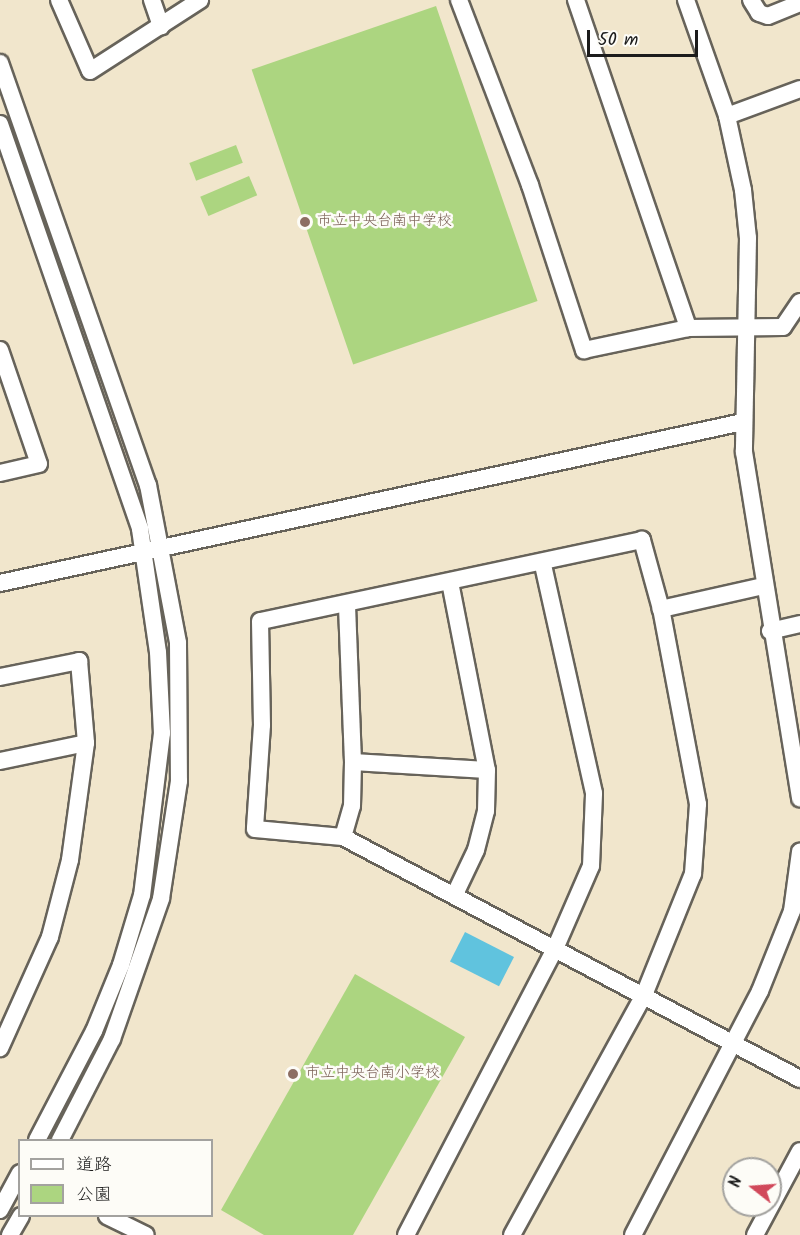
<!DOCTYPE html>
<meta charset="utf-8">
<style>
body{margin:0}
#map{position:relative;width:800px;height:1235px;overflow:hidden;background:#f1e6cc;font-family:Kalam,"Klee One",sans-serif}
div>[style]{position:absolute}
.green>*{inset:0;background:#acd580;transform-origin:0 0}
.water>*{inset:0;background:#60c3de;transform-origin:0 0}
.roads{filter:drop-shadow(2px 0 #67635a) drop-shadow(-2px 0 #67635a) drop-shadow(0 2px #67635a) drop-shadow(0 -2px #67635a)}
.minor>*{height:16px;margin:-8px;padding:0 8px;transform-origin:8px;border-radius:8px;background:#fff}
.dots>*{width:16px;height:16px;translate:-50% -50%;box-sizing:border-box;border:3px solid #fdfcf7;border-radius:50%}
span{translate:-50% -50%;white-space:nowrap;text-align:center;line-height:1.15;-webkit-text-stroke:5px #fdfcf7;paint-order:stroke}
.education-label{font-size:15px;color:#785e54}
.left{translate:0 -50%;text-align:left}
.legend{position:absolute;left:18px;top:1139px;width:195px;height:78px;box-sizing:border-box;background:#fdfcf7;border:2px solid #a3a29f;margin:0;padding:8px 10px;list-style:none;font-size:18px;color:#1c1c1c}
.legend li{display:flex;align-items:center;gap:12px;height:30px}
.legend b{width:30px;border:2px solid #a3a29f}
.north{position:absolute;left:722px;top:1157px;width:60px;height:60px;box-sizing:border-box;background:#fdfcf7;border:2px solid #a3a29f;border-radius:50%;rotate:287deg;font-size:16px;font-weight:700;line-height:24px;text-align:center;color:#1c1c1c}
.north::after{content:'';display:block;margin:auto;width:21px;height:27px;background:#d1495b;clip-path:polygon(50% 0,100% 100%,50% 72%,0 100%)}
.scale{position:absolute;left:587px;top:30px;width:111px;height:27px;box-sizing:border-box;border:3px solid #1c1c1c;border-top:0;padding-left:8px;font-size:18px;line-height:21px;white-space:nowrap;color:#1c1c1c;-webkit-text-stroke:4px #fdfcf7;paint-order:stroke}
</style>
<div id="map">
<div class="green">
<i style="left:436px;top:6px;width:312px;height:195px;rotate:71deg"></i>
<i style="left:236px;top:145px;width:19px;height:50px;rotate:69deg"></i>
<i style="left:249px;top:176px;width:21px;height:53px;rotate:67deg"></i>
<i style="clip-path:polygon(355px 974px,465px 1037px,353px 1235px,264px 1235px,221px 1210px)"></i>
</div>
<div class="water">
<i style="left:465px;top:932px;width:55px;height:33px;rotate:27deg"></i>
</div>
<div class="roads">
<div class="minor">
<i style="left:59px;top:0;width:77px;rotate:66.4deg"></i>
<i style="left:90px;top:71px;width:131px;rotate:-32.8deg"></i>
<i style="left:152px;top:0;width:28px;rotate:71deg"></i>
<i style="left:459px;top:0;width:198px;rotate:69deg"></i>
<i style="left:530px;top:185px;width:174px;rotate:71.9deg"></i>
<i style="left:584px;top:350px;width:106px;rotate:-11.9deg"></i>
<i style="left:688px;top:328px;width:95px;rotate:-0.6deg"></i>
<i style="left:783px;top:327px;width:30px;rotate:-56deg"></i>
<i style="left:576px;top:0;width:347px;rotate:71.1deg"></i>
<i style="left:686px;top:0;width:123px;rotate:70.5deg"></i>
<i style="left:727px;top:116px;width:76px;rotate:77.8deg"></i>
<i style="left:743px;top:190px;width:48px;rotate:84.1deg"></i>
<i style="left:748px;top:238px;width:214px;rotate:91.1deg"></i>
<i style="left:744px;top:452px;width:351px;rotate:80.8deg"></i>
<i style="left:751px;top:0;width:15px;rotate:58deg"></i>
<i style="left:759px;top:13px;width:9px;rotate:18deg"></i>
<i style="left:768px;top:16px;width:35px;rotate:-22deg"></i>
<i style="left:0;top:63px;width:447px;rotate:70.7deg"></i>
<i style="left:148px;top:485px;width:161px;rotate:79.2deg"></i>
<i style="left:178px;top:643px;width:138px;rotate:89.6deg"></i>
<i style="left:179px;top:781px;width:119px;rotate:98.7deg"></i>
<i style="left:161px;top:899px;width:148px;rotate:109.3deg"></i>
<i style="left:112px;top:1039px;width:114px;rotate:117.2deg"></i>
<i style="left:727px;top:116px;width:78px;rotate:-20.3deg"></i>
<i style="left:0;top:124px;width:429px;rotate:70.9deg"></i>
<i style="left:140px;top:529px;width:124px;rotate:81.7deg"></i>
<i style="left:158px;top:652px;width:81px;rotate:87.2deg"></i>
<i style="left:162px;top:733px;width:163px;rotate:97deg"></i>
<i style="left:142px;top:895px;width:73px;rotate:106.7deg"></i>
<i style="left:121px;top:965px;width:71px;rotate:112.2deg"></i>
<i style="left:94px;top:1031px;width:123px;rotate:117.6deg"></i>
<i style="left:0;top:350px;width:120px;rotate:71.1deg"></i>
<i style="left:39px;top:464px;width:40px;rotate:167deg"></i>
<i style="left:450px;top:582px;width:192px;rotate:78.9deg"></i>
<i style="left:487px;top:770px;width:41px;rotate:91.4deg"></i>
<i style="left:486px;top:811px;width:40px;rotate:104.4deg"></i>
<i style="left:476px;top:850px;width:49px;rotate:115.5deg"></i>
<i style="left:0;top:583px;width:760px;rotate:-12.23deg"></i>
<i style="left:763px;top:586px;width:105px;rotate:167.3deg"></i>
<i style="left:661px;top:609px;width:72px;rotate:-105.4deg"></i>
<i style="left:642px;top:540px;width:390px;rotate:168deg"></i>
<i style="left:260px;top:621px;width:104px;rotate:88.9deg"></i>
<i style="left:262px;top:725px;width:104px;rotate:93.9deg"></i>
<i style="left:255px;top:829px;width:88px;rotate:5.2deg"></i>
<i style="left:343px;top:837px;width:517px;rotate:27.9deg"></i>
<i style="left:770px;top:631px;width:31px;rotate:-13deg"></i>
<i style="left:0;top:677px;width:81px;rotate:-11.4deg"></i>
<i style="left:79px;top:661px;width:82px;rotate:85.1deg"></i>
<i style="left:86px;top:743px;width:118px;rotate:97.8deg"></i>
<i style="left:70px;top:860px;width:80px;rotate:104.6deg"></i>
<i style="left:50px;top:937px;width:122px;rotate:114.2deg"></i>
<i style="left:0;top:761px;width:88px;rotate:-11.8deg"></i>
<i style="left:353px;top:762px;width:134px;rotate:3.4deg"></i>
<i style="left:343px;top:837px;width:32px;rotate:-74deg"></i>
<i style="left:352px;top:806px;width:44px;rotate:-88.7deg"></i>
<i style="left:353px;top:762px;width:158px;rotate:-92.2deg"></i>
<i style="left:0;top:1210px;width:42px;rotate:-61.6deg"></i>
<i style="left:107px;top:1216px;width:43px;rotate:26deg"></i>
<i style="left:10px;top:1235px;width:22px;rotate:-60deg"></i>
<i style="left:406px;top:1235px;width:320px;rotate:-62.5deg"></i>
<i style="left:554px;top:951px;width:93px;rotate:-66.5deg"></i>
<i style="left:591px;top:866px;width:73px;rotate:-87.6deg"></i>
<i style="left:594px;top:793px;width:235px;rotate:-102.6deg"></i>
<i style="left:512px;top:1235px;width:274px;rotate:-61.2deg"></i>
<i style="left:644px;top:995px;width:131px;rotate:-68deg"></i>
<i style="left:693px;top:874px;width:70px;rotate:-85.9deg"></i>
<i style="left:698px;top:804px;width:198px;rotate:-100.7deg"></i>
<i style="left:633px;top:1235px;width:275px;rotate:-62.5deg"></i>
<i style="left:760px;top:991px;width:86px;rotate:-68.2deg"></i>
<i style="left:792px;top:911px;width:60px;rotate:-82.3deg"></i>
<i style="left:755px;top:1235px;width:95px;rotate:-61.8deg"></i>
</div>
</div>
<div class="dots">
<i style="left:305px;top:222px;background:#8d6e63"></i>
<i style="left:293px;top:1074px;background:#8d6e63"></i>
</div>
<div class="education-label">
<span class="left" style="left:317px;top:222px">市立中央台南中学校</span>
<span class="left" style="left:305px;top:1074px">市立中央台南小学校</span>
</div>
<ul class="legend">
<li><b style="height:8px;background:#fff"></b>道路</li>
<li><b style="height:16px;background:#acd580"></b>公園</li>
</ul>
<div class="north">N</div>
<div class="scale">50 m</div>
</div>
